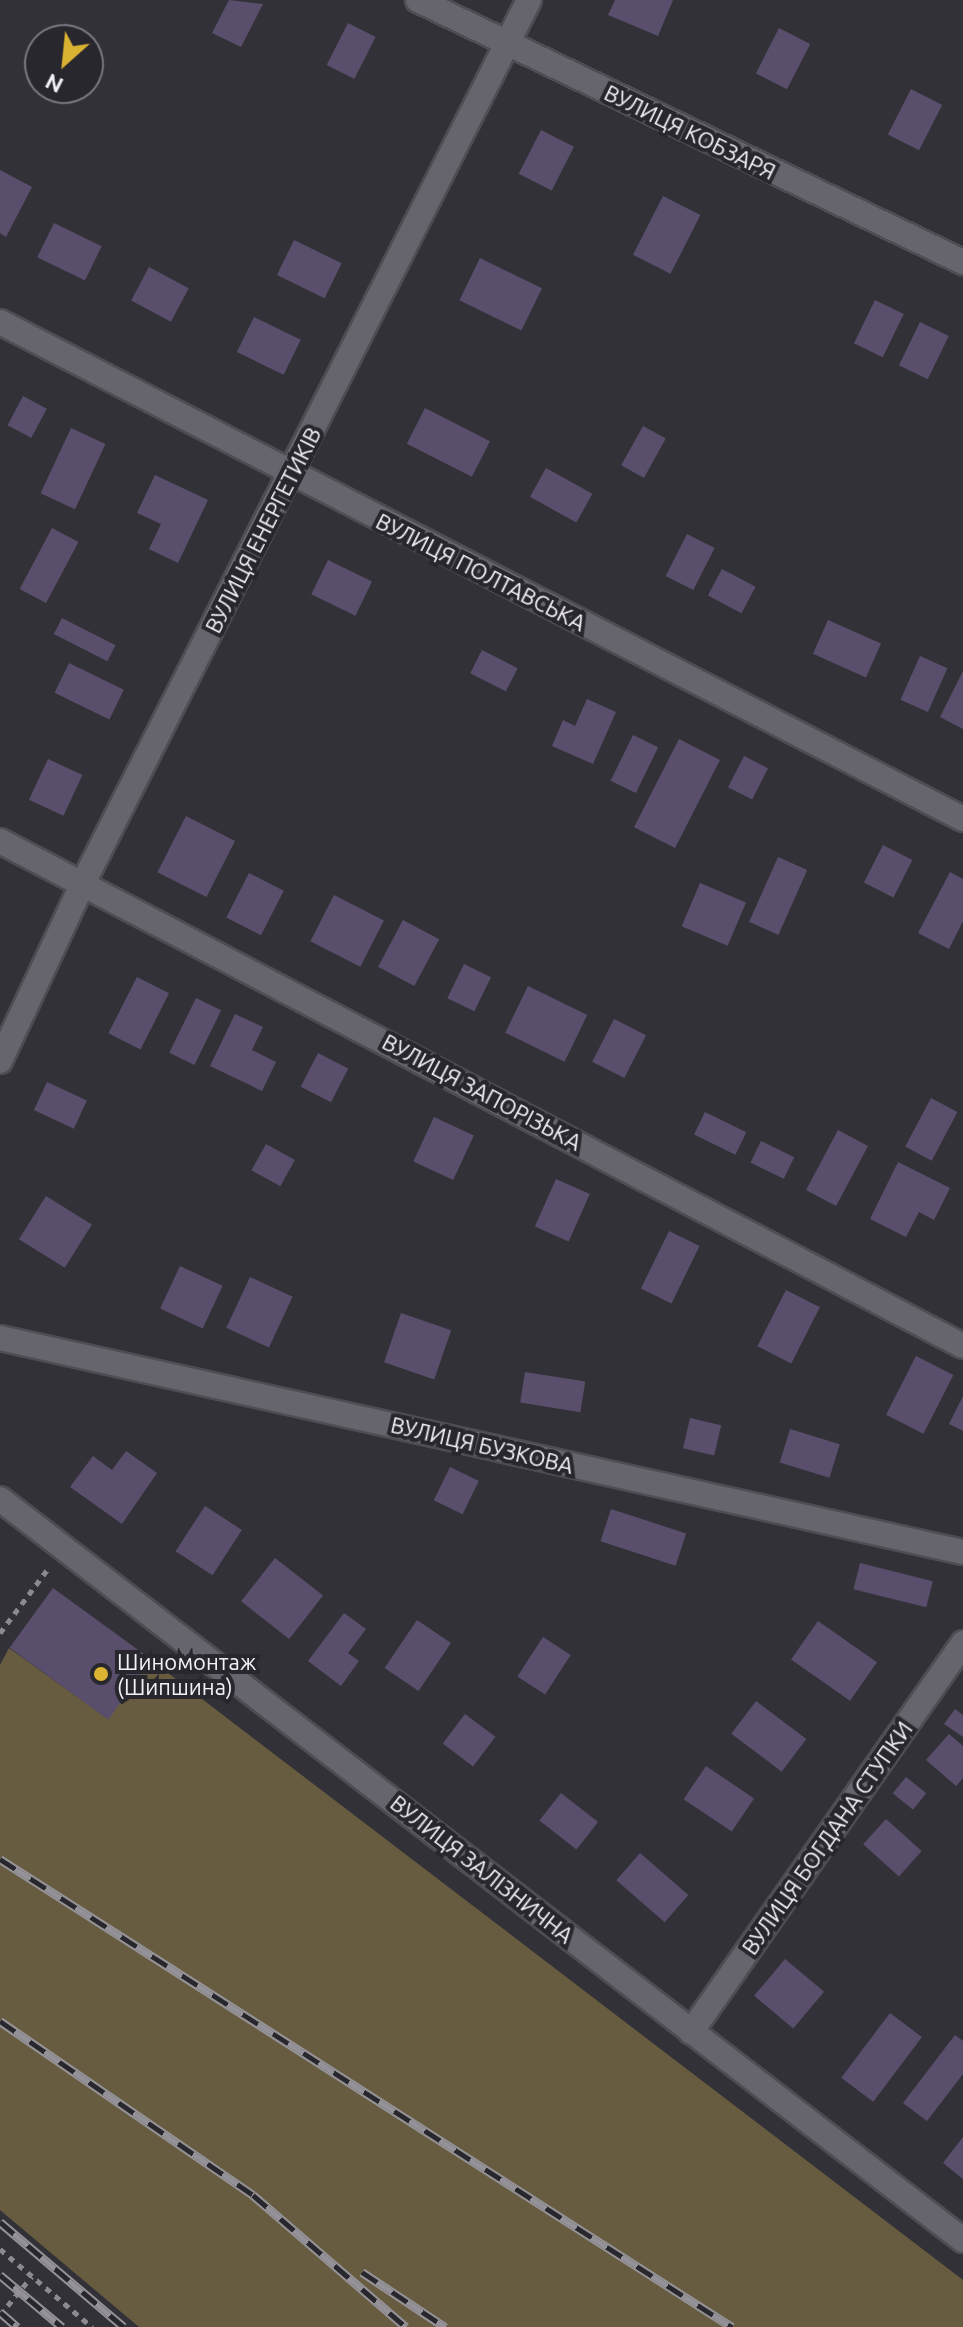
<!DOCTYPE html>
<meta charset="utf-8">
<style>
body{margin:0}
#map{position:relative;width:963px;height:2327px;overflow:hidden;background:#333138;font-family:Ubuntu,sans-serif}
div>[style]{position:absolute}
.green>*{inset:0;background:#675c40}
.building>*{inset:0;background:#594f6c;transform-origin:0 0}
.path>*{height:5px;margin-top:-2.5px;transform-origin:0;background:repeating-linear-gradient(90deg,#8c8a90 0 6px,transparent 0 12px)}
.roads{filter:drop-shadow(2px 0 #4f4d53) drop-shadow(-2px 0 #4f4d53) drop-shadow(0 2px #4f4d53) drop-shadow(0 -2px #4f4d53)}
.street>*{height:24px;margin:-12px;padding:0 12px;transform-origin:12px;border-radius:12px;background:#66646c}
.rail>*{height:9px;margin-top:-4.5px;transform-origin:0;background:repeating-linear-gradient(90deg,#29272e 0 18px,#949298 0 36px);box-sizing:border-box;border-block:2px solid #949298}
.dots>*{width:22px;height:22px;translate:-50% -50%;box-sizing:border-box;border:4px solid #29272e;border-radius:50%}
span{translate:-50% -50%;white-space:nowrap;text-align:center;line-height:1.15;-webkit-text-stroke:8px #29272e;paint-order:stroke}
.street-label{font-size:22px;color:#f3f1f6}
.poi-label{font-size:22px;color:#f3f1f6}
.left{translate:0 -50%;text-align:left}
.north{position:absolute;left:24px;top:24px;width:80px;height:80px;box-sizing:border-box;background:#29272e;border:2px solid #7a787e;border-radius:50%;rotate:207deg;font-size:22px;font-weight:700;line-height:32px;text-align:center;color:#f3f1f6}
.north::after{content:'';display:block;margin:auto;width:28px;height:36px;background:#dbb333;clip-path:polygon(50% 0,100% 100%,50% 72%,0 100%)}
</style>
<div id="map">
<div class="green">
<i style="clip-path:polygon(9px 1648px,108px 1719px,151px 1660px,963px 2280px,963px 2327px,139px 2327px,0 2210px,0 1665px)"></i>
</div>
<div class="building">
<i style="clip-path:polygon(229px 0,263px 4px,241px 47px,212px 33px)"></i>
<i style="clip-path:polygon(615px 0,673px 0,658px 36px,608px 15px)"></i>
<i style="left:348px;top:23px;width:31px;height:47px;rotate:27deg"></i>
<i style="left:779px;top:28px;width:35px;height:51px;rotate:27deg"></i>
<i style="left:911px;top:89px;width:35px;height:51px;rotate:27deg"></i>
<i style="left:541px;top:130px;width:37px;height:49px;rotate:27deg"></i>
<i style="clip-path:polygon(0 170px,32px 187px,6px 237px,0 233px)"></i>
<i style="left:663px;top:196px;width:42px;height:66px;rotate:27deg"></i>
<i style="left:54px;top:223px;width:53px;height:38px;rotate:26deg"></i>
<i style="left:294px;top:240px;width:53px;height:39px;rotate:26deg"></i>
<i style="left:480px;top:258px;width:69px;height:47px;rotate:26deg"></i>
<i style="left:149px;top:267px;width:45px;height:38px;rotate:28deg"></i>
<i style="left:875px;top:300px;width:32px;height:48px;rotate:26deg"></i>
<i style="left:254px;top:317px;width:52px;height:39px;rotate:26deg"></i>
<i style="left:920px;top:322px;width:32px;height:48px;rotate:26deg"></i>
<i style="left:23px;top:396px;width:27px;height:33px;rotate:28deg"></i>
<i style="left:425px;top:408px;width:73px;height:40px;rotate:27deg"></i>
<i style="left:643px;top:426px;width:26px;height:45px;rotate:29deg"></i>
<i style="left:71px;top:428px;width:38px;height:72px;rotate:25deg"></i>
<i style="left:546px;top:468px;width:53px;height:33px;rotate:29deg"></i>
<i style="clip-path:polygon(155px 475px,208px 500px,178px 563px,149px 549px,161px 524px,137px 513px)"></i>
<i style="left:52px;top:528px;width:30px;height:69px;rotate:28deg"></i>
<i style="left:687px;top:534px;width:31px;height:47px;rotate:27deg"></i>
<i style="left:328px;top:560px;width:49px;height:38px;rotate:26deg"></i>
<i style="left:722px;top:569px;width:38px;height:30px;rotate:28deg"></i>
<i style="left:62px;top:618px;width:60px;height:18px;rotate:27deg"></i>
<i style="left:828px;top:620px;width:58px;height:37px;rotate:24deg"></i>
<i style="left:482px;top:650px;width:40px;height:26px;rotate:27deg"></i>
<i style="left:920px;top:656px;width:30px;height:48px;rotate:24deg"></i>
<i style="left:69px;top:663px;width:61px;height:33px;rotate:26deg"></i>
<i style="clip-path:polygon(963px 671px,963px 729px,940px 717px)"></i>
<i style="clip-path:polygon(587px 699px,616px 712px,593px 764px,552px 746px,563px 720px,575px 726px)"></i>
<i style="left:633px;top:735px;width:28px;height:51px;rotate:26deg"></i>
<i style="left:679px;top:739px;width:46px;height:99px;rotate:27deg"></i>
<i style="left:744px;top:756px;width:27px;height:35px;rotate:27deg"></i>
<i style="left:48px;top:759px;width:38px;height:45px;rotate:25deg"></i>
<i style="left:186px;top:816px;width:55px;height:63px;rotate:27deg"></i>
<i style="left:883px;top:845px;width:33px;height:42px;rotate:27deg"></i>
<i style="left:778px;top:857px;width:32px;height:71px;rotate:24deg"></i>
<i style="clip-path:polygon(950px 872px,963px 879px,963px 921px,949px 949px,918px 933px)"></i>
<i style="left:249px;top:873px;width:39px;height:50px;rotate:27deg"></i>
<i style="left:700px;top:883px;width:50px;height:47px;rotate:23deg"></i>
<i style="left:334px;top:895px;width:56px;height:52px;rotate:27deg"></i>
<i style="left:403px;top:920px;width:41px;height:53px;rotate:28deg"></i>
<i style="left:464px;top:964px;width:30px;height:38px;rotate:26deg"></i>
<i style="left:137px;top:977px;width:36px;height:63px;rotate:27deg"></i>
<i style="left:528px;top:986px;width:66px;height:52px;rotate:26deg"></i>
<i style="left:196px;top:998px;width:28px;height:61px;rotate:26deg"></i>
<i style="clip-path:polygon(235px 1014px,263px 1027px,252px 1050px,276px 1062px,262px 1091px,210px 1066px)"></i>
<i style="left:614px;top:1019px;width:36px;height:48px;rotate:27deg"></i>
<i style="left:318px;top:1053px;width:34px;height:38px;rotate:27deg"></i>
<i style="left:47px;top:1082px;width:44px;height:31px;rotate:25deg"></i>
<i style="left:931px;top:1098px;width:30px;height:55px;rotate:28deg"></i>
<i style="left:705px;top:1112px;width:46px;height:25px;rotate:26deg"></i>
<i style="left:434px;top:1117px;width:44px;height:49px;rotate:25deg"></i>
<i style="left:838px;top:1130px;width:34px;height:68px;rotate:28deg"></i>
<i style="left:761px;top:1141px;width:37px;height:24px;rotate:26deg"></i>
<i style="left:266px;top:1144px;width:33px;height:30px;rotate:29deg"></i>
<i style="clip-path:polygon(898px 1162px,950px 1188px,934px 1220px,919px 1212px,906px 1237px,870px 1219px)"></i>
<i style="left:556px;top:1179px;width:37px;height:52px;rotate:24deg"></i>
<i style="left:46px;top:1196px;width:54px;height:51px;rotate:32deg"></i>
<i style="left:669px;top:1231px;width:34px;height:64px;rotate:26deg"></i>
<i style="left:180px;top:1266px;width:47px;height:47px;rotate:25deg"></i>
<i style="left:250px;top:1277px;width:47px;height:56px;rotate:25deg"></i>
<i style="left:786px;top:1290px;width:38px;height:63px;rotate:27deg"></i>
<i style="left:401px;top:1313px;width:53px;height:52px;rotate:19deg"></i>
<i style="left:916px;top:1356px;width:42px;height:66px;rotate:27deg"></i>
<i style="left:525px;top:1372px;width:61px;height:31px;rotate:9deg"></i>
<i style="clip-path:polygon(963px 1396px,963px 1431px,949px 1424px)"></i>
<i style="left:690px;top:1418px;width:32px;height:31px;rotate:13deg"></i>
<i style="left:790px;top:1429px;width:52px;height:35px;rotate:17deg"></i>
<i style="clip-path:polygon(126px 1451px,157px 1473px,122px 1524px,70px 1487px,93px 1456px,112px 1470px)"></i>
<i style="left:450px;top:1467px;width:32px;height:37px;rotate:26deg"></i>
<i style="left:205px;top:1506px;width:44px;height:54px;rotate:33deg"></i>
<i style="left:611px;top:1509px;width:79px;height:34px;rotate:18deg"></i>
<i style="left:275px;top:1558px;width:61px;height:55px;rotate:38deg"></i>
<i style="left:860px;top:1563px;width:75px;height:27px;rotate:14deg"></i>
<i style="left:53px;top:1588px;width:122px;height:74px;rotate:36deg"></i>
<i style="clip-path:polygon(344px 1613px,366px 1629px,348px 1653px,359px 1661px,341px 1686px,308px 1661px)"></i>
<i style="left:417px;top:1620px;width:41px;height:58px;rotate:34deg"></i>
<i style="left:818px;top:1621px;width:72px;height:47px;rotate:35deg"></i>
<i style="left:543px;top:1637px;width:33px;height:47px;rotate:33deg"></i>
<i style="left:756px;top:1701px;width:63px;height:41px;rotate:37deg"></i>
<i style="clip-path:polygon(955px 1709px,963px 1715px,963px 1737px,944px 1724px)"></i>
<i style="left:465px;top:1714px;width:38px;height:37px;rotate:37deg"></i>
<i style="clip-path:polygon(949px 1734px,963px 1746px,963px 1778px,956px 1786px,926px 1760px)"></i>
<i style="left:706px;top:1766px;width:58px;height:40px;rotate:34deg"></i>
<i style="left:906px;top:1777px;width:26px;height:21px;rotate:39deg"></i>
<i style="left:561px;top:1793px;width:47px;height:35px;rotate:38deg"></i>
<i style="left:886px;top:1819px;width:48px;height:34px;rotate:42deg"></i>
<i style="left:640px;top:1853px;width:64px;height:36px;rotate:41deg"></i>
<i style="left:785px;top:1959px;width:51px;height:48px;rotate:40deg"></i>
<i style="left:890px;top:2013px;width:40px;height:81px;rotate:37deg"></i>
<i style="clip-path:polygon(955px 2035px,963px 2041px,963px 2074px,927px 2121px,903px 2103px)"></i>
<i style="clip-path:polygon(963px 2137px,963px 2179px,943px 2163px)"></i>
</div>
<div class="path">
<i style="left:0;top:1633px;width:79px;rotate:-53.3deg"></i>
<i style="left:0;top:2249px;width:121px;rotate:40.3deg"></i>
<i style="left:0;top:2315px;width:50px;rotate:-50.6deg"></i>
</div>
<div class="roads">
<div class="street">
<i style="left:418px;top:0;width:605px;rotate:25.68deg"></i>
<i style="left:0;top:322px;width:1084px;rotate:27.3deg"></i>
<i style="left:0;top:841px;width:1087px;rotate:27.67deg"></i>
<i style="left:0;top:1061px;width:196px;rotate:-65deg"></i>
<i style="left:83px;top:883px;width:989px;rotate:-63.2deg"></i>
<i style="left:0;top:1338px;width:986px;rotate:12.53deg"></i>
<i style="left:0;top:1499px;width:1215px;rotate:37.58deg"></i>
<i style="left:691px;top:2032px;width:475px;rotate:-55deg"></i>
</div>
</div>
<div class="rail">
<i style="left:0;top:1859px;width:869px;rotate:32.59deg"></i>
<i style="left:0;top:2021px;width:307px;rotate:34.5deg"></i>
<i style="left:253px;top:2195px;width:202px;rotate:40.8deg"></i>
<i style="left:0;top:2222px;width:162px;rotate:40.3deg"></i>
<i style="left:362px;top:2272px;width:100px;rotate:33.5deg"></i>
<i style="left:0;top:2275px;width:81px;rotate:40deg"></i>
<i style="left:0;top:2312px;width:23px;rotate:41deg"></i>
</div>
<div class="dots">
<i style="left:101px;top:1674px;background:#dbb333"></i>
</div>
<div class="street-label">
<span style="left:690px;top:132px;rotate:26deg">ВУЛИЦЯ КОБЗАРЯ</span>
<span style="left:263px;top:530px;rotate:-63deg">ВУЛИЦЯ ЕНЕРГЕТИКІВ</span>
<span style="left:481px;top:572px;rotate:27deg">ВУЛИЦЯ ПОЛТАВСЬКА</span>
<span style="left:482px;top:1092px;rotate:28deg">ВУЛИЦЯ ЗАПОРІЗЬКА</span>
<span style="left:482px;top:1445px;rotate:13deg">ВУЛИЦЯ БУЗКОВА</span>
<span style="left:827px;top:1838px;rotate:-55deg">ВУЛИЦЯ БОГДАНА СТУПКИ</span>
<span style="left:482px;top:1869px;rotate:38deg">ВУЛИЦЯ ЗАЛІЗНИЧНА</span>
</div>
<div class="poi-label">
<span class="left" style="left:117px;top:1674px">Шиномонтаж<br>(Шипшина)</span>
</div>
<div class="north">N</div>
</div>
